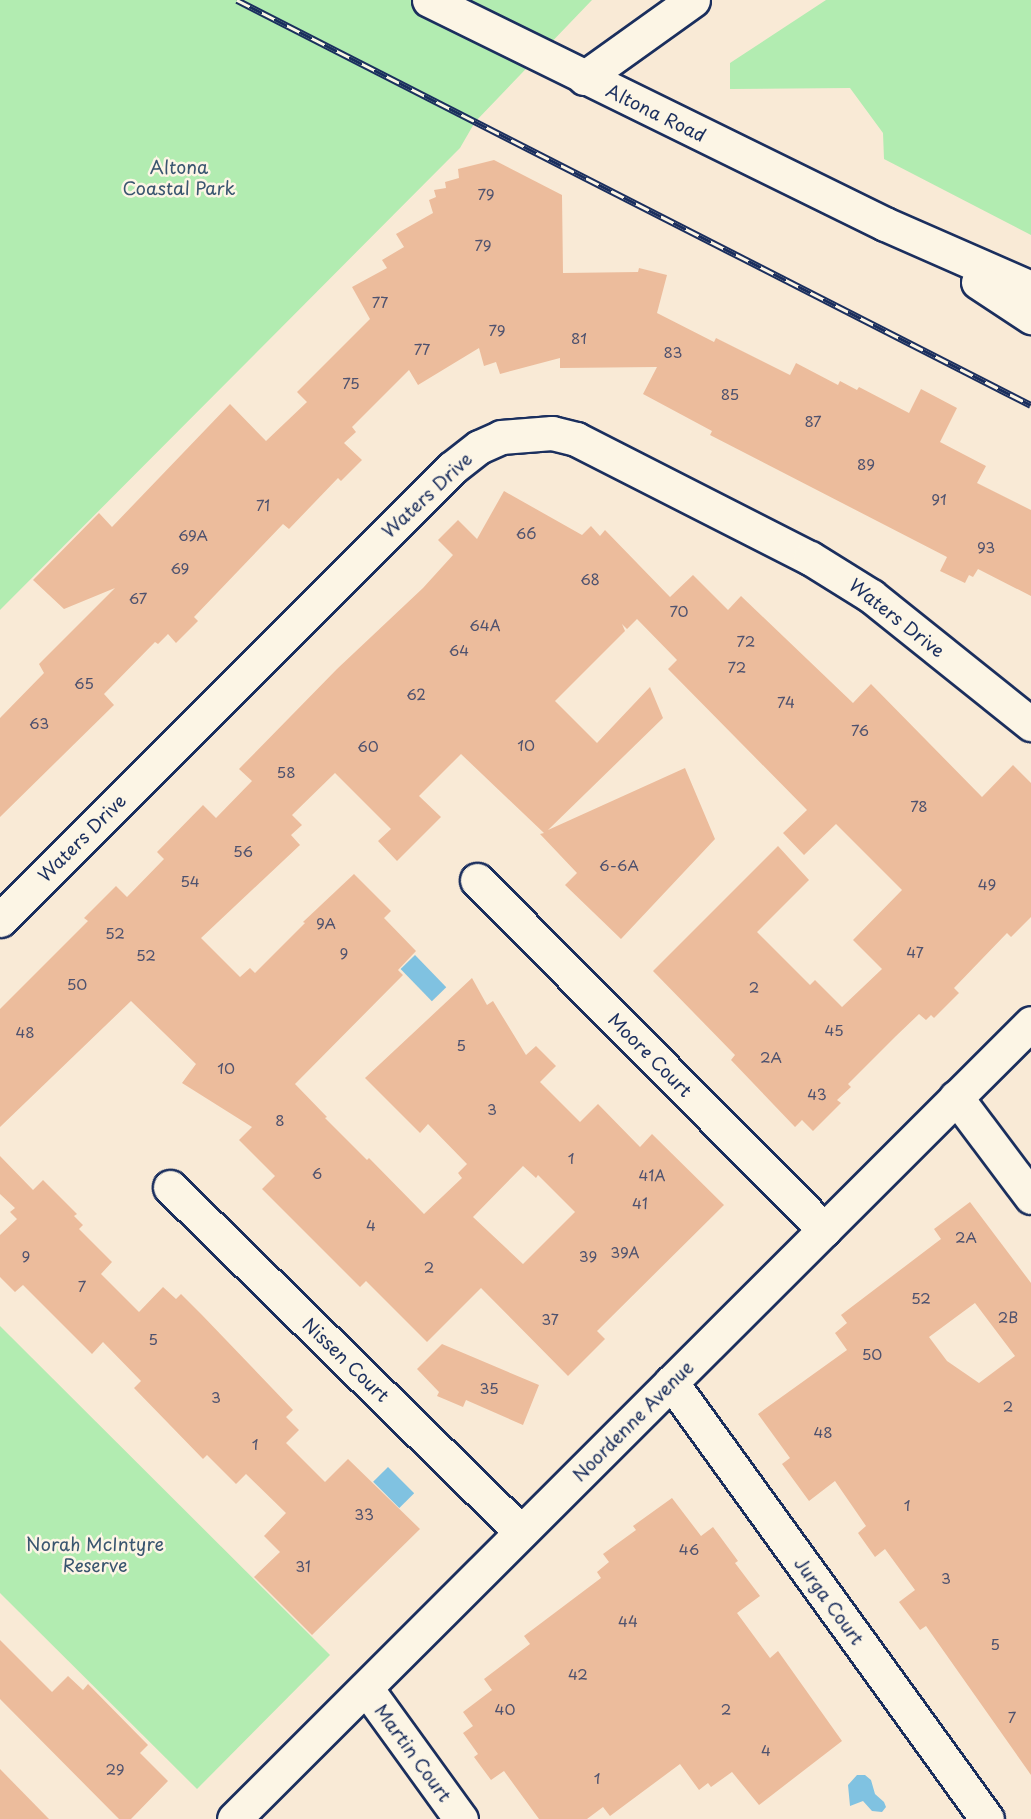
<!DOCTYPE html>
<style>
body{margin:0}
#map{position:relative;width:1031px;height:1819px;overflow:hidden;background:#f9ead6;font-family:"Playpen Sans",sans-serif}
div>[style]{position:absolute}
.green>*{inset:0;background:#b2ecb1}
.water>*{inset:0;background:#80c2e1;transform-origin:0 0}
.building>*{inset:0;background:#ecbc9c}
.roads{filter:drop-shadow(2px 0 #1b2f5e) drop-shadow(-2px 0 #1b2f5e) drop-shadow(0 2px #1b2f5e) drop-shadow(0 -2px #1b2f5e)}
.minor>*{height:33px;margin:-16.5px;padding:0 16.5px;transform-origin:16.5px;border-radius:16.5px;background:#fcf5e5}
.rail>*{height:7px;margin-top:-3.5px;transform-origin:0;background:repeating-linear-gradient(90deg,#fcf5e5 0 14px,#1b2f5e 0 28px);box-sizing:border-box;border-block:2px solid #1b2f5e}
span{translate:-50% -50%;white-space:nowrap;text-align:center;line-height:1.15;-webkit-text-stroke:5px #fcf5e5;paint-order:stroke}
.number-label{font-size:15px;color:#4f526e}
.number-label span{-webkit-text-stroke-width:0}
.street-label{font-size:18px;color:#1b2f5e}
.park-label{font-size:18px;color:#39556f}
</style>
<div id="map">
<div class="green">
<i style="clip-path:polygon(0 0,592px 0,475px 122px,460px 148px,0 610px)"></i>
<i style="clip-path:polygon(826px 0,1031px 0,1031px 235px,884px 159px,883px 133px,850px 88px,730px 89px,730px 63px)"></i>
<i style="clip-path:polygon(0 1326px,330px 1655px,197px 1789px,0 1593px)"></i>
</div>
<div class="water">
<i style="left:415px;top:955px;width:45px;height:20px;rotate:46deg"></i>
<i style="left:388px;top:1467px;width:37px;height:21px;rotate:45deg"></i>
<i style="clip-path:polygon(857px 1775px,865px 1775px,871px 1780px,875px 1794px,884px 1802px,886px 1807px,882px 1812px,872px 1811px,863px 1801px,850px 1806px,848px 1785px)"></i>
</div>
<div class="building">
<i style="clip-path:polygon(494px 160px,562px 195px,563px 273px,638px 272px,639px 268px,667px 275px,657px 313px,714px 342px,716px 338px,790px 375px,796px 363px,838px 385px,840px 381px,857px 390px,859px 387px,909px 413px,921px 389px,957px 408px,940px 442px,986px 466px,977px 483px,1031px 510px,1031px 596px,978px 569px,973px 577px,969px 575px,965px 583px,940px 571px,947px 557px,710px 435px,712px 431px,643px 394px,657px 367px,560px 368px,560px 358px,500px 374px,496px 362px,484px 366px,479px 348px,418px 385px,409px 370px,352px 427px,356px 432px,344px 443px,362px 460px,341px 481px,338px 478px,289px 529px,283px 524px,194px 617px,198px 621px,176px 643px,168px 634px,158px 644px,155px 642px,104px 694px,114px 705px,0 817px,0 718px,44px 673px,39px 664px,115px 588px,64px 609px,33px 580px,99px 513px,112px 527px,230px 404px,266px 441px,307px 402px,297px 392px,370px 319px,352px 287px,387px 268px,382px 260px,404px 247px,396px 234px,433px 213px,429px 200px,436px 197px,434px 190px,446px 188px,445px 182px,459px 178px,458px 169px)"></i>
<i style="clip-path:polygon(evenodd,504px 491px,582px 535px,591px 526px,600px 536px,605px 530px,670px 597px,693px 575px,728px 610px,741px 596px,853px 703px,871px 684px,982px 797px,1013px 765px,1031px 783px,1031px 917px,1011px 937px,1007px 933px,954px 988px,959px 993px,934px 1018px,931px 1015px,926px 1020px,919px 1014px,896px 1036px,848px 1084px,851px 1087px,837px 1100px,841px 1103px,813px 1131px,802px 1120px,795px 1127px,731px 1060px,735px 1055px,653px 971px,778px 846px,809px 880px,757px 932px,810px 985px,815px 980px,842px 1007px,882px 969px,853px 940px,902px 890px,836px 824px,804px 855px,783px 833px,807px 810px,668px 669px,677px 660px,637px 619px,627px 629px,622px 624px,625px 631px,555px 701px,597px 743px,650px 687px,663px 718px,548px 830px,685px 768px,715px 839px,621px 939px,565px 885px,577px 873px,540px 834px,544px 833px,461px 754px,419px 796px,441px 817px,397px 861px,378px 841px,391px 829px,335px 773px,292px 815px,302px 825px,291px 835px,300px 845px,201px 938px,240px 977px,250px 968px,255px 973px,305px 923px,303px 922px,354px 874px,391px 911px,384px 918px,416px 951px,398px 970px,403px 975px,295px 1084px,327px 1117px,325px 1118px,367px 1160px,369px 1158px,424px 1214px,462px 1178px,458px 1173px,467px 1164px,428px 1124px,420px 1133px,365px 1078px,472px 978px,487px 1005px,493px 1001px,526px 1055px,536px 1046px,556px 1066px,540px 1082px,580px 1122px,598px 1104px,640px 1147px,652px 1134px,724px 1205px,597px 1331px,605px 1339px,568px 1376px,481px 1288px,427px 1342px,366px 1281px,360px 1287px,262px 1189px,275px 1176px,239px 1140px,252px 1127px,182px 1083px,196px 1064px,131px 1001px,0 1127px,0 1009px,88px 921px,84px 918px,116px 886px,127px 897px,164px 859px,157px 852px,203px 805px,216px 818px,252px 781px,239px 769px,337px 669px,423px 588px,453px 555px,438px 540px,458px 520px,477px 539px,504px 491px,523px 1166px,536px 1178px,538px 1175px,575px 1212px,523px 1264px,473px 1217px,523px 1166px)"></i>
<i style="clip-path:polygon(0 1156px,33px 1190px,43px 1180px,77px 1214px,74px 1216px,83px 1225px,79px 1229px,112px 1262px,101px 1274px,139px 1312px,163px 1287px,176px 1299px,181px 1294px,202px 1315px,293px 1410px,286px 1417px,299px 1430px,286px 1443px,325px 1482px,348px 1459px,420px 1529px,312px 1635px,254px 1577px,280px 1552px,264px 1536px,286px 1513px,246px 1474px,236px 1484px,207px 1455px,203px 1459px,134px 1388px,141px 1381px,103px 1342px,92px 1354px,23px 1285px,15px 1292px,0 1277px,0 1235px,17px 1219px,10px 1212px,15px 1208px,0 1194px)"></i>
<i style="clip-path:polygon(evenodd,970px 1202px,1031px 1283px,1031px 1775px,926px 1626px,920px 1630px,899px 1602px,915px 1590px,885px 1549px,875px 1557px,858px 1533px,866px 1526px,835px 1481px,809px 1501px,782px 1464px,790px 1458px,758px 1414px,847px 1350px,835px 1333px,847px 1323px,841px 1315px,941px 1239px,934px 1229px,970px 1202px,975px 1303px,1015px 1356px,979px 1383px,947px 1361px,929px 1337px,975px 1303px)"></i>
<i style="clip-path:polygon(442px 1344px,539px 1385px,523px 1425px,466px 1400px,463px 1407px,437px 1396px,439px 1392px,417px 1369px)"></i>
<i style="clip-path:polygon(672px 1498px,701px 1536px,713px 1527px,738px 1561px,735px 1563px,760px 1596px,737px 1613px,770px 1658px,778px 1651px,842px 1741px,759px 1805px,732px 1772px,711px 1787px,708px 1783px,699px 1790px,680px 1764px,610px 1816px,603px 1807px,587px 1819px,539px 1819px,504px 1771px,491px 1780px,474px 1757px,478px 1754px,463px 1733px,473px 1726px,463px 1712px,492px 1690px,484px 1679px,530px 1644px,524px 1636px,601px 1578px,597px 1572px,609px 1562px,603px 1554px,636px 1530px,633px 1526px)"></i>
<i style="clip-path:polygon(0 1640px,52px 1692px,68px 1676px,83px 1690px,88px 1684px,148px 1745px,140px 1753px,168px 1781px,131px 1819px,119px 1819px,0 1699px)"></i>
<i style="clip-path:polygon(0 1769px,49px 1819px,0 1819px)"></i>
</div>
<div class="roads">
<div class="minor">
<i style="left:429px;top:0;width:508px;rotate:26.16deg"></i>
<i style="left:885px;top:224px;width:159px;rotate:23.7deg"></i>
<i style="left:584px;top:78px;width:134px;rotate:-35.6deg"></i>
<i style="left:978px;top:282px;width:64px;rotate:33.4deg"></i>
<i style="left:477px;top:880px;width:493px;rotate:45.2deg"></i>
<i style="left:0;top:920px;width:639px;rotate:-45deg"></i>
<i style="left:452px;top:468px;width:34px;rotate:-38deg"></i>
<i style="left:479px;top:447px;width:24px;rotate:-24deg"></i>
<i style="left:501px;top:437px;width:51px;rotate:-4.5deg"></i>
<i style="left:552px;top:433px;width:25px;rotate:14deg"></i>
<i style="left:576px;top:439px;width:263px;rotate:27deg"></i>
<i style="left:810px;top:558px;width:72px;rotate:31.9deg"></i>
<i style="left:871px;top:596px;width:205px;rotate:38.7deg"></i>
<i style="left:956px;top:1097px;width:125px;rotate:53.1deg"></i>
<i style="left:170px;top:1187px;width:492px;rotate:44.5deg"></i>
<i style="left:671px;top:1382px;width:539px;rotate:54.13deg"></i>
<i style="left:366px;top:1688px;width:162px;rotate:54.1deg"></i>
<i style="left:234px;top:1819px;width:1126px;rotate:-44.96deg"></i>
</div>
</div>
<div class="rail">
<i style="left:237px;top:0;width:891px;rotate:27.03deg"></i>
</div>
<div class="number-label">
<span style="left:486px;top:194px">79</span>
<span style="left:483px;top:245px">79</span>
<span style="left:380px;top:302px">77</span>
<span style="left:497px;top:330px">79</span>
<span style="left:579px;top:338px">81</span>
<span style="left:422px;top:349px">77</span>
<span style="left:673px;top:352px">83</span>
<span style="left:351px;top:383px">75</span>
<span style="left:730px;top:394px">85</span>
<span style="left:813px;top:421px">87</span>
<span style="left:866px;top:464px">89</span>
<span style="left:939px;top:499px">91</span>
<span style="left:263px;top:505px">71</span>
<span style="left:526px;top:533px">66</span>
<span style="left:193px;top:535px">69A</span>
<span style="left:986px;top:547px">93</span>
<span style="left:180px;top:568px">69</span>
<span style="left:590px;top:579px">68</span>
<span style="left:138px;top:598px">67</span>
<span style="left:679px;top:611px">70</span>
<span style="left:485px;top:625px">64A</span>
<span style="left:746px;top:641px">72</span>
<span style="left:459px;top:650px">64</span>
<span style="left:737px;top:667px">72</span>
<span style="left:84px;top:683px">65</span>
<span style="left:416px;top:694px">62</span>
<span style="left:786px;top:702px">74</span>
<span style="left:39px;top:723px">63</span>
<span style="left:860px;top:730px">76</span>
<span style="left:526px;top:745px">10</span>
<span style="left:368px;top:746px">60</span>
<span style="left:286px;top:772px">58</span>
<span style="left:919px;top:806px">78</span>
<span style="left:243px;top:851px">56</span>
<span style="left:619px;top:865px">6-6A</span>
<span style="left:190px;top:881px">54</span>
<span style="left:987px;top:884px">49</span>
<span style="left:326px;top:923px">9A</span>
<span style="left:115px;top:933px">52</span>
<span style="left:915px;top:952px">47</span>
<span style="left:344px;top:953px">9</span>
<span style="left:146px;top:955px">52</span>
<span style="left:77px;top:984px">50</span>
<span style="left:754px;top:987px">2</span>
<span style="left:834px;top:1030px">45</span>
<span style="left:25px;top:1032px">48</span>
<span style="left:461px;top:1045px">5</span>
<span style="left:771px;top:1057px">2A</span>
<span style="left:226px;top:1068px">10</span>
<span style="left:817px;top:1094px">43</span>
<span style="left:492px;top:1109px">3</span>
<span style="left:280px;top:1120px">8</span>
<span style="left:571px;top:1158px">1</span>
<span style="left:317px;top:1173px">6</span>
<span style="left:652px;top:1175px">41A</span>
<span style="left:640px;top:1203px">41</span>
<span style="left:371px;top:1225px">4</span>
<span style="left:966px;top:1237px">2A</span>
<span style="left:625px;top:1252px">39A</span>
<span style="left:26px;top:1256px">9</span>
<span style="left:588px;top:1256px">39</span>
<span style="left:429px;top:1267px">2</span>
<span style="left:82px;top:1286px">7</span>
<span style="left:921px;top:1298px">52</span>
<span style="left:1008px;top:1317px">2B</span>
<span style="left:550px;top:1319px">37</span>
<span style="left:153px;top:1339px">5</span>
<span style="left:872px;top:1354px">50</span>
<span style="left:489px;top:1388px">35</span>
<span style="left:216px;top:1397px">3</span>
<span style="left:1008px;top:1406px">2</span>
<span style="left:823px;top:1432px">48</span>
<span style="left:255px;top:1444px">1</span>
<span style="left:907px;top:1505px">1</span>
<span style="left:364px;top:1514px">33</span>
<span style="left:689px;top:1549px">46</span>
<span style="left:303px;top:1566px">31</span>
<span style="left:946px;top:1578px">3</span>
<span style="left:628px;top:1621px">44</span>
<span style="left:995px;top:1644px">5</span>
<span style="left:578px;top:1674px">42</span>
<span style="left:505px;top:1709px">40</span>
<span style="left:726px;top:1709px">2</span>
<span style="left:1012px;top:1717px">7</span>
<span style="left:766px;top:1750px">4</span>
<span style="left:115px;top:1769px">29</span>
<span style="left:597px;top:1778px">1</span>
</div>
<div class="street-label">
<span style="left:656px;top:113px;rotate:26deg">Altona Road</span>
<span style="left:427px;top:495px;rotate:-43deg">Waters Drive</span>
<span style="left:897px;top:618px;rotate:38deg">Waters Drive</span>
<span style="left:82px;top:838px;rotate:-45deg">Waters Drive</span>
<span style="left:650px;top:1055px;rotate:45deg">Moore Court</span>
<span style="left:346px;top:1360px;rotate:44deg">Nissen Court</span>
<span style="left:633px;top:1421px;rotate:-45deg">Noordenne Avenue</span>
<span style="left:829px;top:1601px;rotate:54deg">Jurga Court</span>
<span style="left:413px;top:1753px;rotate:54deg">Martin Court</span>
</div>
<div class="park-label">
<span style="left:179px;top:178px">Altona<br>Coastal Park</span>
<span style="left:95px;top:1555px">Norah McIntyre<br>Reserve</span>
</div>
</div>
